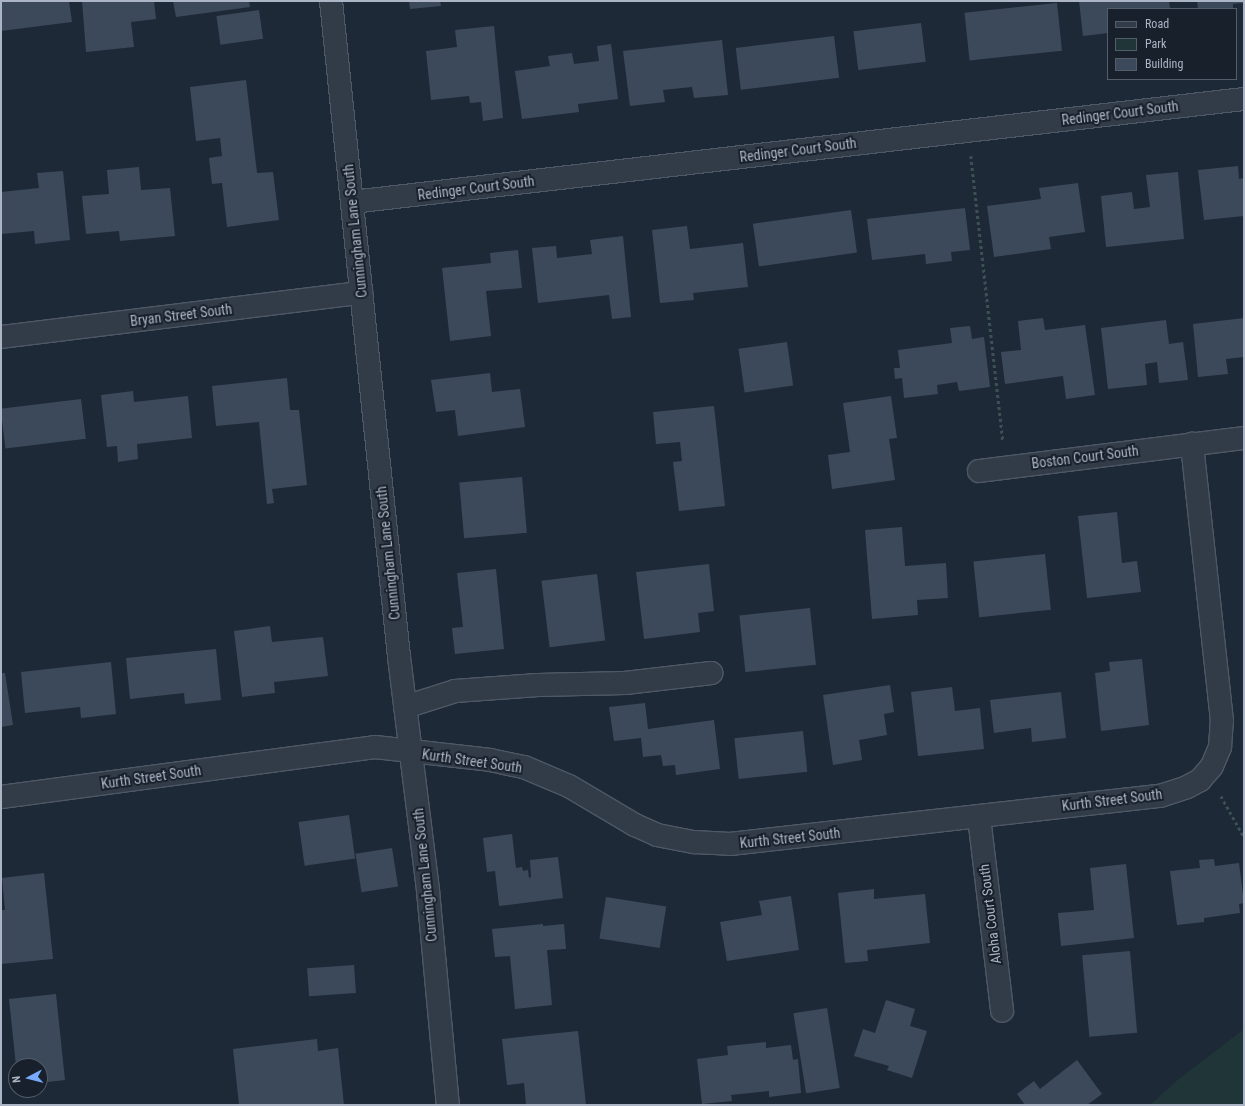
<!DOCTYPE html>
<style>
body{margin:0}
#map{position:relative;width:1245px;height:1106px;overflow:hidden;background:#1e2937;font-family:"Roboto Condensed",sans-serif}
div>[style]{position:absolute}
.green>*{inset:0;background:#203538}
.building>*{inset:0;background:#3c495a;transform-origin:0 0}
.path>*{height:2.5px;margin-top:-1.25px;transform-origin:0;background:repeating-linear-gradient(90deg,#3b5153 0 3px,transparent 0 6px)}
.roads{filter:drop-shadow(1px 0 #4f5866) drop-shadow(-1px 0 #4f5866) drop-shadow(0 1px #4f5866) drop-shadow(0 -1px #4f5866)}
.minor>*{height:22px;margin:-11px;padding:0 11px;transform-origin:11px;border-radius:11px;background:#323b48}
span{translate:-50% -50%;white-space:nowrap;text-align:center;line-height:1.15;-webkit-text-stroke:4px #18202c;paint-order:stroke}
.street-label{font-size:14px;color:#acb5c5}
.frame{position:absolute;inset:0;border:2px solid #acb5c5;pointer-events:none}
.legend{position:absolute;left:1107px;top:8px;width:130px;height:72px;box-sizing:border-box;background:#18202c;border:1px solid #535c69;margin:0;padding:5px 7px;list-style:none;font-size:12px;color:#acb5c5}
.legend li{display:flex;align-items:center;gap:8px;height:20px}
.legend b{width:20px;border:1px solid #535c69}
.north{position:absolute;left:8px;top:1058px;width:40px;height:40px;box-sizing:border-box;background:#18202c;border:1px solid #535c69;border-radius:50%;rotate:263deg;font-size:11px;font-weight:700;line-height:16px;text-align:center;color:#acb5c5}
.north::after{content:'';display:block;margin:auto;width:14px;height:18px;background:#78abfd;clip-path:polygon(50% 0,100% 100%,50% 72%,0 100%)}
</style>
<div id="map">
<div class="green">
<i style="clip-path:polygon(1244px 1029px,1244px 1105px,1150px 1105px,1175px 1082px)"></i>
</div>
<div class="building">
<i style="clip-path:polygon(1px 1px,69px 1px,72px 22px,1px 31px)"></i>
<i style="clip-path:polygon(82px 1px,154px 1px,156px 19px,131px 22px,134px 47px,86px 52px)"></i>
<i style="clip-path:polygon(173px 1px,249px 1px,250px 7px,176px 17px)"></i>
<i style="clip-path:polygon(409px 1px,440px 1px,441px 6px,410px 9px)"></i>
<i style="clip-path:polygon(1079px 1px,1169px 1px,1170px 9px,1108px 9px,1108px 33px,1083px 36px)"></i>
<i style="clip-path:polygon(1197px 1px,1244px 1px,1244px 3px,1233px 4px,1233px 9px,1198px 9px)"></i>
<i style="left:1057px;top:3px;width:48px;height:93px;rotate:84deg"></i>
<i style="left:259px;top:10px;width:29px;height:43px;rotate:82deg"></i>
<i style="left:921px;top:23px;width:39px;height:68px;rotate:83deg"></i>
<i style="clip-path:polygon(494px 26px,503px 118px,483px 121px,481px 102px,470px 103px,469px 96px,431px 100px,426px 51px,457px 47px,455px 30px)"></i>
<i style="left:834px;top:36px;width:42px;height:99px;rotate:83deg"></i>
<i style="clip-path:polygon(722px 40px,728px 95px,694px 98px,692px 87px,663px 90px,665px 102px,630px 106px,623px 51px)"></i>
<i style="clip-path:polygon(611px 44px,618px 99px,578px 104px,579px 112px,522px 119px,515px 71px,550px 66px,548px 56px,572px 53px,574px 64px,599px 61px,597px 46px)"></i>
<i style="clip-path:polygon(246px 80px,257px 173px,273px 172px,279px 220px,227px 227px,222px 183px,212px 184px,209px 158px,222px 156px,220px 138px,196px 141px,190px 87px)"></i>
<i style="clip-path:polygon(1238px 166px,1239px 179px,1244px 178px,1244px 216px,1204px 220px,1198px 170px)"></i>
<i style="clip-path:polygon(139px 167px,141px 190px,170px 188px,175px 236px,120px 241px,119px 231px,86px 234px,82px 196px,109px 194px,107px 170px)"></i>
<i style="clip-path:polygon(63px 171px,70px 240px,35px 244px,34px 231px,1px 234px,1px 192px,39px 188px,37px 173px)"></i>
<i style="clip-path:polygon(1178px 172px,1184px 239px,1106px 247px,1101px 196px,1132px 192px,1134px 209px,1150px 207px,1146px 175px)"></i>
<i style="clip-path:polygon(1078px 183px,1085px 232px,1049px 237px,1051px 249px,994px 257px,987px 206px,1041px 199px,1039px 188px)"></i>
<i style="clip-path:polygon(965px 208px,970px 250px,951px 252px,952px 261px,926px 264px,925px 254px,872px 260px,867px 219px)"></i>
<i style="left:851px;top:210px;width:43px;height:99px;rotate:82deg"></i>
<i style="clip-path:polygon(687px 226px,690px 249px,743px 243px,748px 287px,693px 293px,694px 300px,660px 303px,652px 230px)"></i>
<i style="clip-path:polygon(623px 236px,631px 317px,612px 319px,609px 295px,538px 303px,532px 248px,556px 246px,557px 258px,592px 254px,590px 240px)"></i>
<i style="clip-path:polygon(518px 250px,522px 288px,486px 291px,491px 336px,450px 341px,442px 268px,491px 263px,490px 253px)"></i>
<i style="clip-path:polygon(1043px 318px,1045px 330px,1085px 325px,1095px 395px,1066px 399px,1063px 376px,1005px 384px,1001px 352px,1021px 350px,1018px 321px)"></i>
<i style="clip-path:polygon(1244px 318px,1244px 357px,1226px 359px,1228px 374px,1198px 377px,1193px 324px)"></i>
<i style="clip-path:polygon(1166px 320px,1169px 344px,1183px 342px,1188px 380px,1159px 383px,1157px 362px,1145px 364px,1147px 385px,1108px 389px,1101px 328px)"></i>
<i style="clip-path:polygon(970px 326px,972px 339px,984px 337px,990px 387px,959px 391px,957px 382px,937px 385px,938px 394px,904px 398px,902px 378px,895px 379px,894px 368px,900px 368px,898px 350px,952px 343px,950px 328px)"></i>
<i style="left:787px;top:342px;width:44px;height:49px;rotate:82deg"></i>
<i style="clip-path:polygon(490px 373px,492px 392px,520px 389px,525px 427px,458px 436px,455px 410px,436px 412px,431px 380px)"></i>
<i style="clip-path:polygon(287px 378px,290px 410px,299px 410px,307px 485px,272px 489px,274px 503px,267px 504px,259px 422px,216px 426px,212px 386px)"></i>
<i style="clip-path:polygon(133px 391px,134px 402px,188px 396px,192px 438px,137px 444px,138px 459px,118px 462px,117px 446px,107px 447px,101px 395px)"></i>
<i style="clip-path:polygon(891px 396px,897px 438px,889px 439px,895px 480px,832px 489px,828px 455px,850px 452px,843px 403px)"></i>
<i style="left:81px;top:399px;width:40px;height:81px;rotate:83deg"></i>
<i style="clip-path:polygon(714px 406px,725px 506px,679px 511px,673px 462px,682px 461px,680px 442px,656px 444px,653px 412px)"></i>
<i style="left:522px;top:477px;width:56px;height:63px;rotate:85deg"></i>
<i style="clip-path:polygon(1117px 512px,1122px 563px,1137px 561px,1141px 592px,1087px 598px,1078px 516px)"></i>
<i style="clip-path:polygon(902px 527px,905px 566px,946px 563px,948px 598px,917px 600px,918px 615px,872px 619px,865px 530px)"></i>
<i style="left:1045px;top:554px;width:56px;height:72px;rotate:84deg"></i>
<i style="clip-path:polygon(709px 564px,714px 611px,698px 613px,700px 632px,644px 639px,636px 572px)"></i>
<i style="clip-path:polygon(496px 569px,504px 649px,455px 654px,452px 628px,463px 627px,457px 573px)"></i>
<i style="left:597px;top:574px;width:67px;height:56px;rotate:83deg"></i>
<i style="left:810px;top:608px;width:57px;height:71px;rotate:84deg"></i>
<i style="clip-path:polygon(270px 626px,272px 642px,323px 637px,328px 676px,274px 682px,275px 693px,242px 697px,234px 631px)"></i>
<i style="clip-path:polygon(216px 649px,221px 700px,185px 704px,184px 693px,130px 699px,126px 658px)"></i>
<i style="clip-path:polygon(1142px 659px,1149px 725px,1101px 731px,1095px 673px,1110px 671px,1109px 662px)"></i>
<i style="clip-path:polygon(111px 662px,116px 714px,81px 718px,80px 707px,25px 713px,21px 672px)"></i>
<i style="clip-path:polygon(1px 673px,5px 673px,13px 725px,1px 727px)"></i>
<i style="clip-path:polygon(890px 685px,894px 712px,884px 714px,887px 735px,859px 740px,862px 760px,833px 765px,823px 695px)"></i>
<i style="clip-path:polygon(952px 687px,955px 711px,980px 708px,984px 749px,918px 756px,911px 692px)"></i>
<i style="clip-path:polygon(1061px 692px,1066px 738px,1032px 742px,1031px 728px,994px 733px,990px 700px)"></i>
<i style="clip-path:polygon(645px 703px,648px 729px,714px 720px,720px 769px,676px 775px,675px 765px,663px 766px,661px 755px,643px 757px,641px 738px,614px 741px,609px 707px)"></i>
<i style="left:803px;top:731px;width:41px;height:69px;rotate:84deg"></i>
<i style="left:349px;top:815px;width:44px;height:51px;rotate:82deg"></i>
<i style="clip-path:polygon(512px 834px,516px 868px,522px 867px,523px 871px,528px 870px,529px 878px,531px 877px,530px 860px,558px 857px,563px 898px,499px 906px,495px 871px,487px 872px,483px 838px)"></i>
<i style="left:392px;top:848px;width:39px;height:37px;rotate:81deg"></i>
<i style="clip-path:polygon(1214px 859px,1215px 866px,1239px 863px,1244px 903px,1239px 904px,1240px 913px,1204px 918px,1204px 922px,1177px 925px,1170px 871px,1200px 868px,1199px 860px)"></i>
<i style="clip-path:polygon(1126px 864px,1134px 938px,1061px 946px,1058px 913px,1094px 910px,1090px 868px)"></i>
<i style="clip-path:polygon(44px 873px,53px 959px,1px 964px,1px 910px,5px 910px,2px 878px)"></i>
<i style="clip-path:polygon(874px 889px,874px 899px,925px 894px,930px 943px,867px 950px,868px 961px,845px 963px,838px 893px)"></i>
<i style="clip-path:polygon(791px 896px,799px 950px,727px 961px,720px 922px,762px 915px,759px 901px)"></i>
<i style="left:606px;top:897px;width:61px;height:42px;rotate:9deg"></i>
<i style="clip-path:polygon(543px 924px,543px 926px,564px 924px,566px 949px,547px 950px,552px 1005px,515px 1009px,510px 956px,495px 957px,492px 929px)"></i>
<i style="left:1130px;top:951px;width:82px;height:48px;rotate:85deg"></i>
<i style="left:354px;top:965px;width:28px;height:47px;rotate:86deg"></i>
<i style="clip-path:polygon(56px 994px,65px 1080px,40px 1083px,40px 1066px,16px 1066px,9px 999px)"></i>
<i style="clip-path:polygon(886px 1000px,915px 1009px,910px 1026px,927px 1031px,912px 1078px,887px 1070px,889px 1066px,854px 1056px,863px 1029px,875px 1033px)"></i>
<i style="left:827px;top:1008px;width:81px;height:34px;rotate:81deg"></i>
<i style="clip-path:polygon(578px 1031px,586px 1105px,526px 1105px,524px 1083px,507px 1085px,502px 1039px)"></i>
<i style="clip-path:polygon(317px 1039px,318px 1051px,338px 1048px,344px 1105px,239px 1105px,233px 1049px)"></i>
<i style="clip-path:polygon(766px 1042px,766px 1048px,791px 1045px,793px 1060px,798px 1059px,801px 1093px,769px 1097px,769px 1091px,731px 1095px,732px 1101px,702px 1104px,697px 1059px,728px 1055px,727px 1046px)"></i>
<i style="clip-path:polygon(1077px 1060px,1102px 1094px,1087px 1105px,1025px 1105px,1017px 1094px,1034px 1081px,1040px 1089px)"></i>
</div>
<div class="path">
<i style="left:971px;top:156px;width:287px;rotate:83.6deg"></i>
<i style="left:1221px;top:796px;width:47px;rotate:60.7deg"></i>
</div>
<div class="roads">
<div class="minor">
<i style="left:331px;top:1px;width:660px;rotate:84.08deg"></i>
<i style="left:399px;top:657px;width:236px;rotate:82.9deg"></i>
<i style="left:428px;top:891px;width:215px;rotate:84.7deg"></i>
<i style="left:352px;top:202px;width:898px;rotate:-6.59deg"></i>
<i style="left:1px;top:337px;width:363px;rotate:-7deg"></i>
<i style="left:979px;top:471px;width:267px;rotate:-7.1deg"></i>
<i style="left:405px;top:707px;width:52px;rotate:-17.7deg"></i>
<i style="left:455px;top:691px;width:83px;rotate:-4.1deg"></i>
<i style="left:538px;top:685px;width:87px;rotate:-1.3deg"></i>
<i style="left:625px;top:683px;width:87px;rotate:-6.6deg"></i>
<i style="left:1px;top:797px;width:377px;rotate:-7.6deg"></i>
<i style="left:375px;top:747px;width:116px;rotate:6.4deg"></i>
<i style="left:490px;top:760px;width:35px;rotate:12deg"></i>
<i style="left:524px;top:767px;width:49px;rotate:22.9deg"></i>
<i style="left:569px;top:786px;width:77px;rotate:30.6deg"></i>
<i style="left:635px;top:825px;width:24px;rotate:24deg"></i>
<i style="left:657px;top:835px;width:38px;rotate:11deg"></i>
<i style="left:694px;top:842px;width:36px;rotate:3deg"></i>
<i style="left:730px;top:844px;width:433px;rotate:-6.4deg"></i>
<i style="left:1160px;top:796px;width:28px;rotate:-18deg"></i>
<i style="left:1187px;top:787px;width:15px;rotate:-28deg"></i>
<i style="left:1200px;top:780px;width:18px;rotate:-49deg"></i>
<i style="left:1212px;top:766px;width:21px;rotate:-67deg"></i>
<i style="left:1220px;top:747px;width:26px;rotate:-86deg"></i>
<i style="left:1222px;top:721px;width:279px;rotate:-96.2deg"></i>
<i style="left:979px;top:817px;width:195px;rotate:83.2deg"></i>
</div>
</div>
<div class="street-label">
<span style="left:1120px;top:113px;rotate:-7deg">Redinger Court South</span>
<span style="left:798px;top:150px;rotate:-7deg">Redinger Court South</span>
<span style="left:476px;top:188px;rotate:-7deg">Redinger Court South</span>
<span style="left:355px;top:231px;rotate:-96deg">Cunningham Lane South</span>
<span style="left:181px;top:315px;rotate:-7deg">Bryan Street South</span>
<span style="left:1085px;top:457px;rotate:-7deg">Boston Court South</span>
<span style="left:388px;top:553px;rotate:-96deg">Cunningham Lane South</span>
<span style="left:472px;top:761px;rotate:8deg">Kurth Street South</span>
<span style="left:151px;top:777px;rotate:-8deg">Kurth Street South</span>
<span style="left:1112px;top:800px;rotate:-7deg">Kurth Street South</span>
<span style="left:790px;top:838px;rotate:-6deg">Kurth Street South</span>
<span style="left:425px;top:875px;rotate:-96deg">Cunningham Lane South</span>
<span style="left:990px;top:914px;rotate:-97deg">Aloha Court South</span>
</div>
<div class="frame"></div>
<ul class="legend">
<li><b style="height:5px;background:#323b48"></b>Road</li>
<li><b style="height:11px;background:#203538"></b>Park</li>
<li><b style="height:11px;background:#3c495a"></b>Building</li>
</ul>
<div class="north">N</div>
</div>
